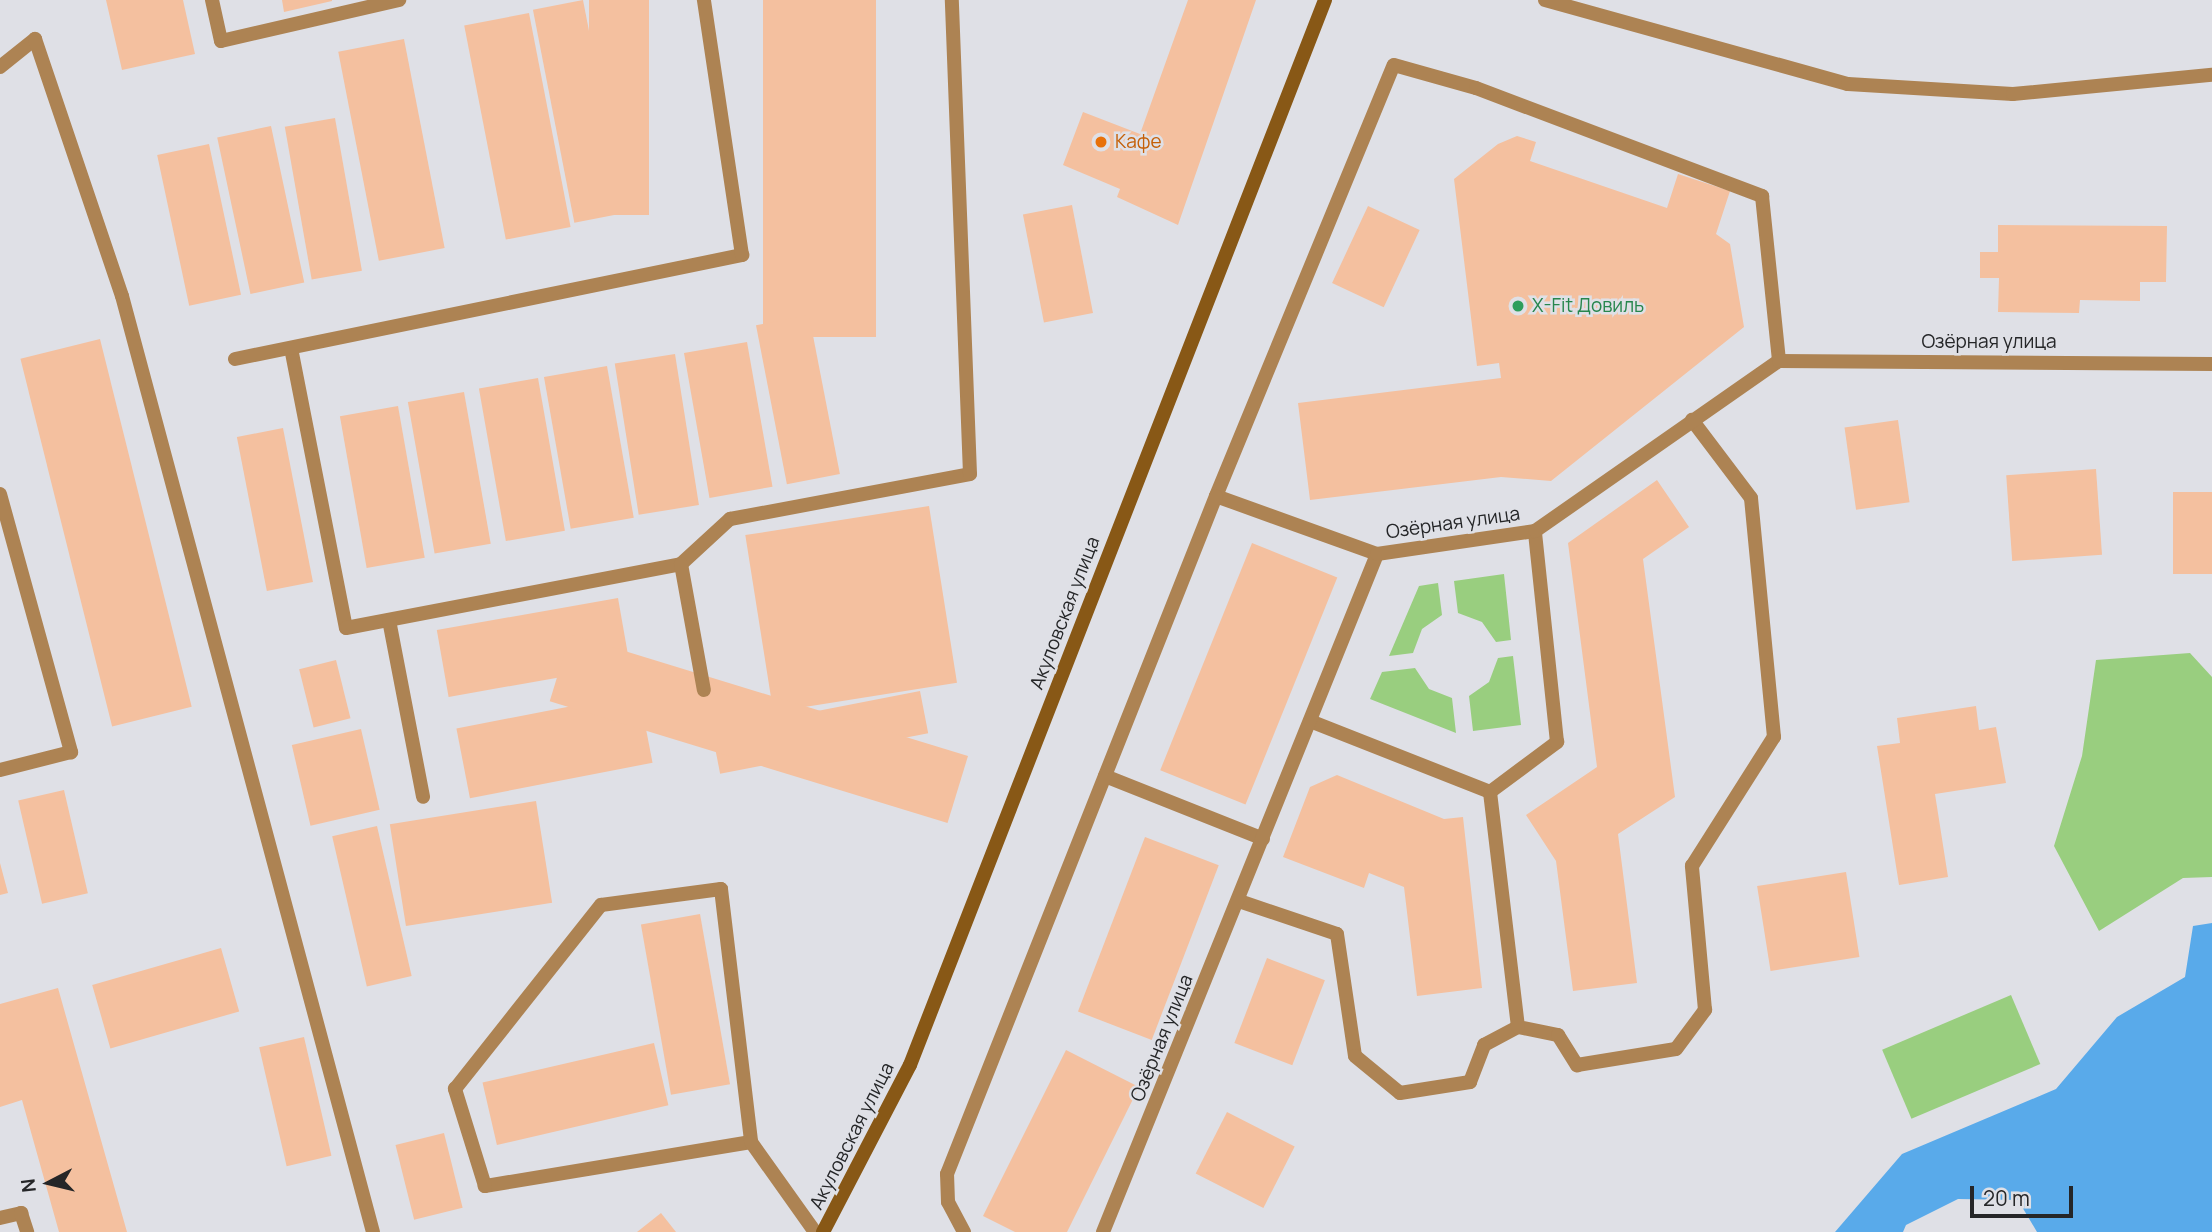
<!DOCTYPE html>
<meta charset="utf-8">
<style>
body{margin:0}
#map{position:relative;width:2212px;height:1232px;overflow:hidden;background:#dfe0e6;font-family:Manrope,sans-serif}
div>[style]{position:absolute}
.green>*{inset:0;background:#99ce7f;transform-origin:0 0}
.water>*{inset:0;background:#59aaea}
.building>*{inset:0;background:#f4c09f;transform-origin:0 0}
.lane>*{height:14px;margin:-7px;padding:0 7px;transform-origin:7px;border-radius:7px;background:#ad8353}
.street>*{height:14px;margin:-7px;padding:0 7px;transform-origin:7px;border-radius:7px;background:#ad8353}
.secondary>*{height:14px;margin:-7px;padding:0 7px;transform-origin:7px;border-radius:7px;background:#885816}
.dots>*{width:19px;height:19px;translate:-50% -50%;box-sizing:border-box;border:4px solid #dfe0e6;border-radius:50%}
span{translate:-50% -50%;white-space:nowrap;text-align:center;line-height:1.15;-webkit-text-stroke:5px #dfe0e6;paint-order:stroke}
.food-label{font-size:19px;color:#c56008}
.left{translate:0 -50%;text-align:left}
.leisure-label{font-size:19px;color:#27864d}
.street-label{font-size:19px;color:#252628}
.north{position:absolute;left:14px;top:1148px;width:70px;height:70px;-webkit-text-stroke:5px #dfe0e6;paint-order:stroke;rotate:263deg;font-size:19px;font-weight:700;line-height:28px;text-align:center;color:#252628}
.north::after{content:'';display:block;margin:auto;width:24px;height:32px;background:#252628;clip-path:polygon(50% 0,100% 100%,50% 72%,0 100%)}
.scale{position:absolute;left:1970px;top:1186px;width:103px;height:32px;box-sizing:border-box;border:4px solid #252628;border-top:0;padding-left:9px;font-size:21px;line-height:24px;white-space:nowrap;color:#252628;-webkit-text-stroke:5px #dfe0e6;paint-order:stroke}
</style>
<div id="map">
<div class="green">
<i style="clip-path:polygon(1504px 574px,1511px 640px,1496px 642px,1482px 622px,1458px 613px,1454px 581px)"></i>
<i style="clip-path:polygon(1438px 583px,1442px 615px,1422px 629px,1413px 653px,1389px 656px,1419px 586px)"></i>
<i style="clip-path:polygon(2190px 653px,2212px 677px,2212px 877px,2183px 878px,2099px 931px,2054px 846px,2082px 756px,2096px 660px)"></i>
<i style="clip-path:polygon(1513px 656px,1521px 725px,1473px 731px,1469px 696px,1489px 682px,1498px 658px)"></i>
<i style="clip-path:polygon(1415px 668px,1429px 689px,1452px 698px,1456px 733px,1370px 699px,1382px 672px)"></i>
<i style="left:2011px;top:995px;width:75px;height:140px;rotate:67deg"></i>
</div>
<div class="water">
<i style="clip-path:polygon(2212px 923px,2212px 1232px,2037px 1232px,2018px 1200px,1958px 1199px,1906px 1225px,1903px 1232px,1835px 1232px,1902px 1154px,2056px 1089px,2117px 1017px,2185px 977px,2193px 926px)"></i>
</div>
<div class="building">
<i style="clip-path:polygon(106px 0,183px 0,195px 54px,122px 70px)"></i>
<i style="clip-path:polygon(282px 0,332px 0,332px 1px,284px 12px)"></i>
<i style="left:583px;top:0;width:217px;height:51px;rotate:79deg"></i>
<i style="left:589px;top:0;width:60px;height:215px"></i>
<i style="left:763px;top:0;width:113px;height:337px"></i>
<i style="clip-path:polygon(1188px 0,1256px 0,1178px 225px,1117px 197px,1120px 189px,1063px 165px,1083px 112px,1140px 134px)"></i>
<i style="left:529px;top:13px;width:218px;height:66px;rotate:79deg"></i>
<i style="left:404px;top:39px;width:213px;height:67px;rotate:79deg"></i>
<i style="left:335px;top:118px;width:155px;height:51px;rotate:80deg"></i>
<i style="left:271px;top:126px;width:160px;height:55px;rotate:78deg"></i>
<i style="clip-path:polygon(1517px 136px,1536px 142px,1530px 161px,1667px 208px,1678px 174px,1730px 191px,1716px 234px,1730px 244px,1744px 327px,1551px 481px,1501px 477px,1310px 500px,1298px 403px,1501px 378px,1499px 363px,1477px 366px,1454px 179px,1498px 144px)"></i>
<i style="left:209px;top:144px;width:154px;height:53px;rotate:78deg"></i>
<i style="left:1072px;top:205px;width:110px;height:50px;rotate:79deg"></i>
<i style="left:1368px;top:206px;width:57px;height:85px;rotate:25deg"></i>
<i style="clip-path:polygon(1998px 225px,2167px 226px,2166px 282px,2140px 282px,2140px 301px,2080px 300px,2079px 313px,1998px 312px,1999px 278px,1980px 278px,1980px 252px,1998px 252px)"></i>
<i style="left:809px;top:315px;width:162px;height:54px;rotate:79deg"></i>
<i style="left:100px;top:339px;width:379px;height:82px;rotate:76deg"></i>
<i style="left:747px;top:342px;width:147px;height:64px;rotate:80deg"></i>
<i style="left:675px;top:354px;width:153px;height:61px;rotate:81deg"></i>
<i style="left:607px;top:366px;width:154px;height:64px;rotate:80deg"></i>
<i style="left:538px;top:378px;width:155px;height:60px;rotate:80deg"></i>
<i style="left:464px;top:392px;width:154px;height:57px;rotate:80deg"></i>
<i style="left:398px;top:406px;width:154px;height:59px;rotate:80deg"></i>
<i style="left:1898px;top:420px;width:83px;height:54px;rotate:82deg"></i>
<i style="left:283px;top:428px;width:157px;height:47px;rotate:79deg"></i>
<i style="left:2096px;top:469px;width:86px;height:90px;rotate:86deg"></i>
<i style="clip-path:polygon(1657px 480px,1689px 527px,1643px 559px,1675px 797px,1618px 834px,1637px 983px,1573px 991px,1556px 861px,1526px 815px,1597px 767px,1568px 543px)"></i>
<i style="left:2212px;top:492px;width:82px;height:39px;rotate:90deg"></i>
<i style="left:929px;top:506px;width:179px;height:186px;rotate:81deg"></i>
<i style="left:1252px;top:543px;width:92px;height:245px;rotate:22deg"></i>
<i style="left:618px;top:598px;width:68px;height:184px;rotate:80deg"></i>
<i style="left:336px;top:660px;width:60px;height:38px;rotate:76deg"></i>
<i style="left:920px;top:691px;width:43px;height:212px;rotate:79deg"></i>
<i style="left:639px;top:693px;width:71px;height:186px;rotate:79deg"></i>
<i style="clip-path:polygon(1976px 706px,1979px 730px,1996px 727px,2006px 783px,1935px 794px,1948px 877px,1899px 885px,1877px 746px,1900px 743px,1897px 718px)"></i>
<i style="left:361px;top:729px;width:83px;height:71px;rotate:77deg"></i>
<i style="left:968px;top:756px;width:70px;height:416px;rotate:107deg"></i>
<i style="clip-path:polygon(1337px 775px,1444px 819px,1463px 817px,1482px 988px,1417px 996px,1404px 887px,1369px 873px,1364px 888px,1283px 857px,1310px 787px)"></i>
<i style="left:64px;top:790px;width:106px;height:47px;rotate:77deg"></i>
<i style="left:536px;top:801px;width:103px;height:148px;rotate:81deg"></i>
<i style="left:377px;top:826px;width:154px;height:46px;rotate:77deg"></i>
<i style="left:1145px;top:837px;width:79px;height:187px;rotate:21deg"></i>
<i style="clip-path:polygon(0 863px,8px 893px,0 895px)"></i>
<i style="left:1846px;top:872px;width:86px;height:90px;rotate:81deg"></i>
<i style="left:700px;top:914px;width:173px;height:60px;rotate:80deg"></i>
<i style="left:221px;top:948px;width:66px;height:134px;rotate:74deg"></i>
<i style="left:1267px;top:958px;width:62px;height:91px;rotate:21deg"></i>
<i style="clip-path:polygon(58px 988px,127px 1232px,59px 1232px,22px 1100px,0 1107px,0 1004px)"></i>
<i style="left:304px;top:1037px;width:122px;height:46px;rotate:77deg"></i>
<i style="left:654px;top:1043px;width:64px;height:176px;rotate:77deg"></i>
<i style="clip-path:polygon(1066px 1050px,1139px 1087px,1067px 1232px,1015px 1232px,983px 1216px)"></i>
<i style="left:1227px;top:1112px;width:76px;height:69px;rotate:27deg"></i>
<i style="left:444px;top:1133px;width:77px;height:50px;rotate:76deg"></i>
<i style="clip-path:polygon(661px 1213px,676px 1232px,637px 1232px)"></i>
</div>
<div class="lane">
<i style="left:212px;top:0;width:42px;rotate:77.6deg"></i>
<i style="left:221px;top:41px;width:183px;rotate:-13deg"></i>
<i style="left:1545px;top:0;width:314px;rotate:15.5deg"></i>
<i style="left:1848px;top:84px;width:165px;rotate:3.5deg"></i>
<i style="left:2013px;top:94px;width:200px;rotate:-5.5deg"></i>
<i style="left:0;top:67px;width:45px;rotate:-38.7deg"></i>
<i style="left:35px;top:39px;width:271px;rotate:71.3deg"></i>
<i style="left:122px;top:296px;width:969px;rotate:74.99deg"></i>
<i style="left:291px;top:348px;width:285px;rotate:78.9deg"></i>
<i style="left:346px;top:628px;width:341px;rotate:-10.8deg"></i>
<i style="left:681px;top:564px;width:67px;rotate:-42.6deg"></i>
<i style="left:730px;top:519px;width:244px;rotate:-10.6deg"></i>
<i style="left:970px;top:474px;width:474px;rotate:-92.2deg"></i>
<i style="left:235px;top:359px;width:518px;rotate:-11.59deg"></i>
<i style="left:742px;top:255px;width:258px;rotate:-98.5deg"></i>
<i style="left:0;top:494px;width:268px;rotate:74.6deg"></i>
<i style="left:71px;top:752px;width:73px;rotate:165.8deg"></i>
<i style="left:1377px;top:554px;width:171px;rotate:-160.2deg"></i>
<i style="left:1216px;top:496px;width:466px;rotate:-67.6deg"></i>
<i style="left:1394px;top:65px;width:85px;rotate:15.7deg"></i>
<i style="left:1476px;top:88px;width:306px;rotate:20.7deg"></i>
<i style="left:1762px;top:196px;width:166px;rotate:84.1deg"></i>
<i style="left:681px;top:564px;width:128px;rotate:79.7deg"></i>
<i style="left:389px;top:620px;width:180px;rotate:79.1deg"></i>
<i style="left:1310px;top:721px;width:193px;rotate:21.5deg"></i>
<i style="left:1105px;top:776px;width:170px;rotate:21.7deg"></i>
<i style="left:1239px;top:901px;width:103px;rotate:18.6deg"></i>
<i style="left:1337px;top:934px;width:123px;rotate:81.6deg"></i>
<i style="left:1355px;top:1056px;width:58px;rotate:39.4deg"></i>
<i style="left:1400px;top:1093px;width:71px;rotate:-8.9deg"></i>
<i style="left:1470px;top:1082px;width:40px;rotate:-69deg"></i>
<i style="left:1484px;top:1045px;width:38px;rotate:-28deg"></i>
<i style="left:1518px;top:1027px;width:41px;rotate:11.3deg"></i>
<i style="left:1558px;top:1035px;width:36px;rotate:58deg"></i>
<i style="left:1577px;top:1065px;width:100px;rotate:-9.2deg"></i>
<i style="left:1676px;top:1049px;width:49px;rotate:-53.4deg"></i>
<i style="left:1705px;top:1010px;width:145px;rotate:-95.2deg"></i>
<i style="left:1692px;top:866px;width:153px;rotate:-57.6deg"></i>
<i style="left:1774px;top:737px;width:240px;rotate:-95.5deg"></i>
<i style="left:1751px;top:498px;width:98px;rotate:-127.1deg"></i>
<i style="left:1518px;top:1027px;width:237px;rotate:-96.8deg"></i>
<i style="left:1490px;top:792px;width:84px;rotate:-36.7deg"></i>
<i style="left:1557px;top:742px;width:212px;rotate:-96deg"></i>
<i style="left:751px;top:1142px;width:270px;rotate:170.6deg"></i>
<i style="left:485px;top:1186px;width:102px;rotate:-107.2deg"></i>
<i style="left:455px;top:1089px;width:235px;rotate:-51.6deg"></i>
<i style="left:601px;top:905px;width:121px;rotate:-7.6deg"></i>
<i style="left:721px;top:889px;width:255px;rotate:83.2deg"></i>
<i style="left:751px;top:1142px;width:110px;rotate:54.6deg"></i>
<i style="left:0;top:1218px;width:22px;rotate:-13deg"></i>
<i style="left:21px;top:1213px;width:20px;rotate:72deg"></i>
<i style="left:964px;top:1232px;width:34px;rotate:-118deg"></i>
<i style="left:948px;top:1202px;width:28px;rotate:-92deg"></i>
<i style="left:947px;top:1174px;width:729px;rotate:-68.36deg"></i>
</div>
<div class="street">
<i style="left:1103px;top:1232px;width:731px;rotate:-67.99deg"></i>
<i style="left:1377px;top:554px;width:160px;rotate:-8.3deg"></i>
<i style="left:1535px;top:531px;width:297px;rotate:-34.9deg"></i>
<i style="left:1779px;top:361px;width:433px;rotate:0.4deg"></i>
</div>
<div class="secondary">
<i style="left:823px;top:1232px;width:188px;rotate:-62.5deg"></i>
<i style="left:910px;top:1065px;width:1143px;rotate:-68.71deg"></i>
</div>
<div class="dots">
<i style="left:1101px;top:142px;background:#e8710a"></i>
<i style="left:1518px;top:306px;background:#2e9e5b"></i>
</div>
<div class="food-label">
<span class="left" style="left:1115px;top:142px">Кафе</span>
</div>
<div class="leisure-label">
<span class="left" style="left:1532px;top:306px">X-Fit Довиль</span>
</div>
<div class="street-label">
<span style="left:1989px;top:342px">Озёрная улица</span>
<span style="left:1453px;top:523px;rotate:-8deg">Озёрная улица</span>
<span style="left:1065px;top:613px;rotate:-69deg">Акуловская улица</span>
<span style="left:1162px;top:1038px;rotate:-68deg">Озёрная улица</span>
<span style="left:852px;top:1136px;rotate:-63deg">Акуловская улица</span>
</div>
<div class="north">N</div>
<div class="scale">20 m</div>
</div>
